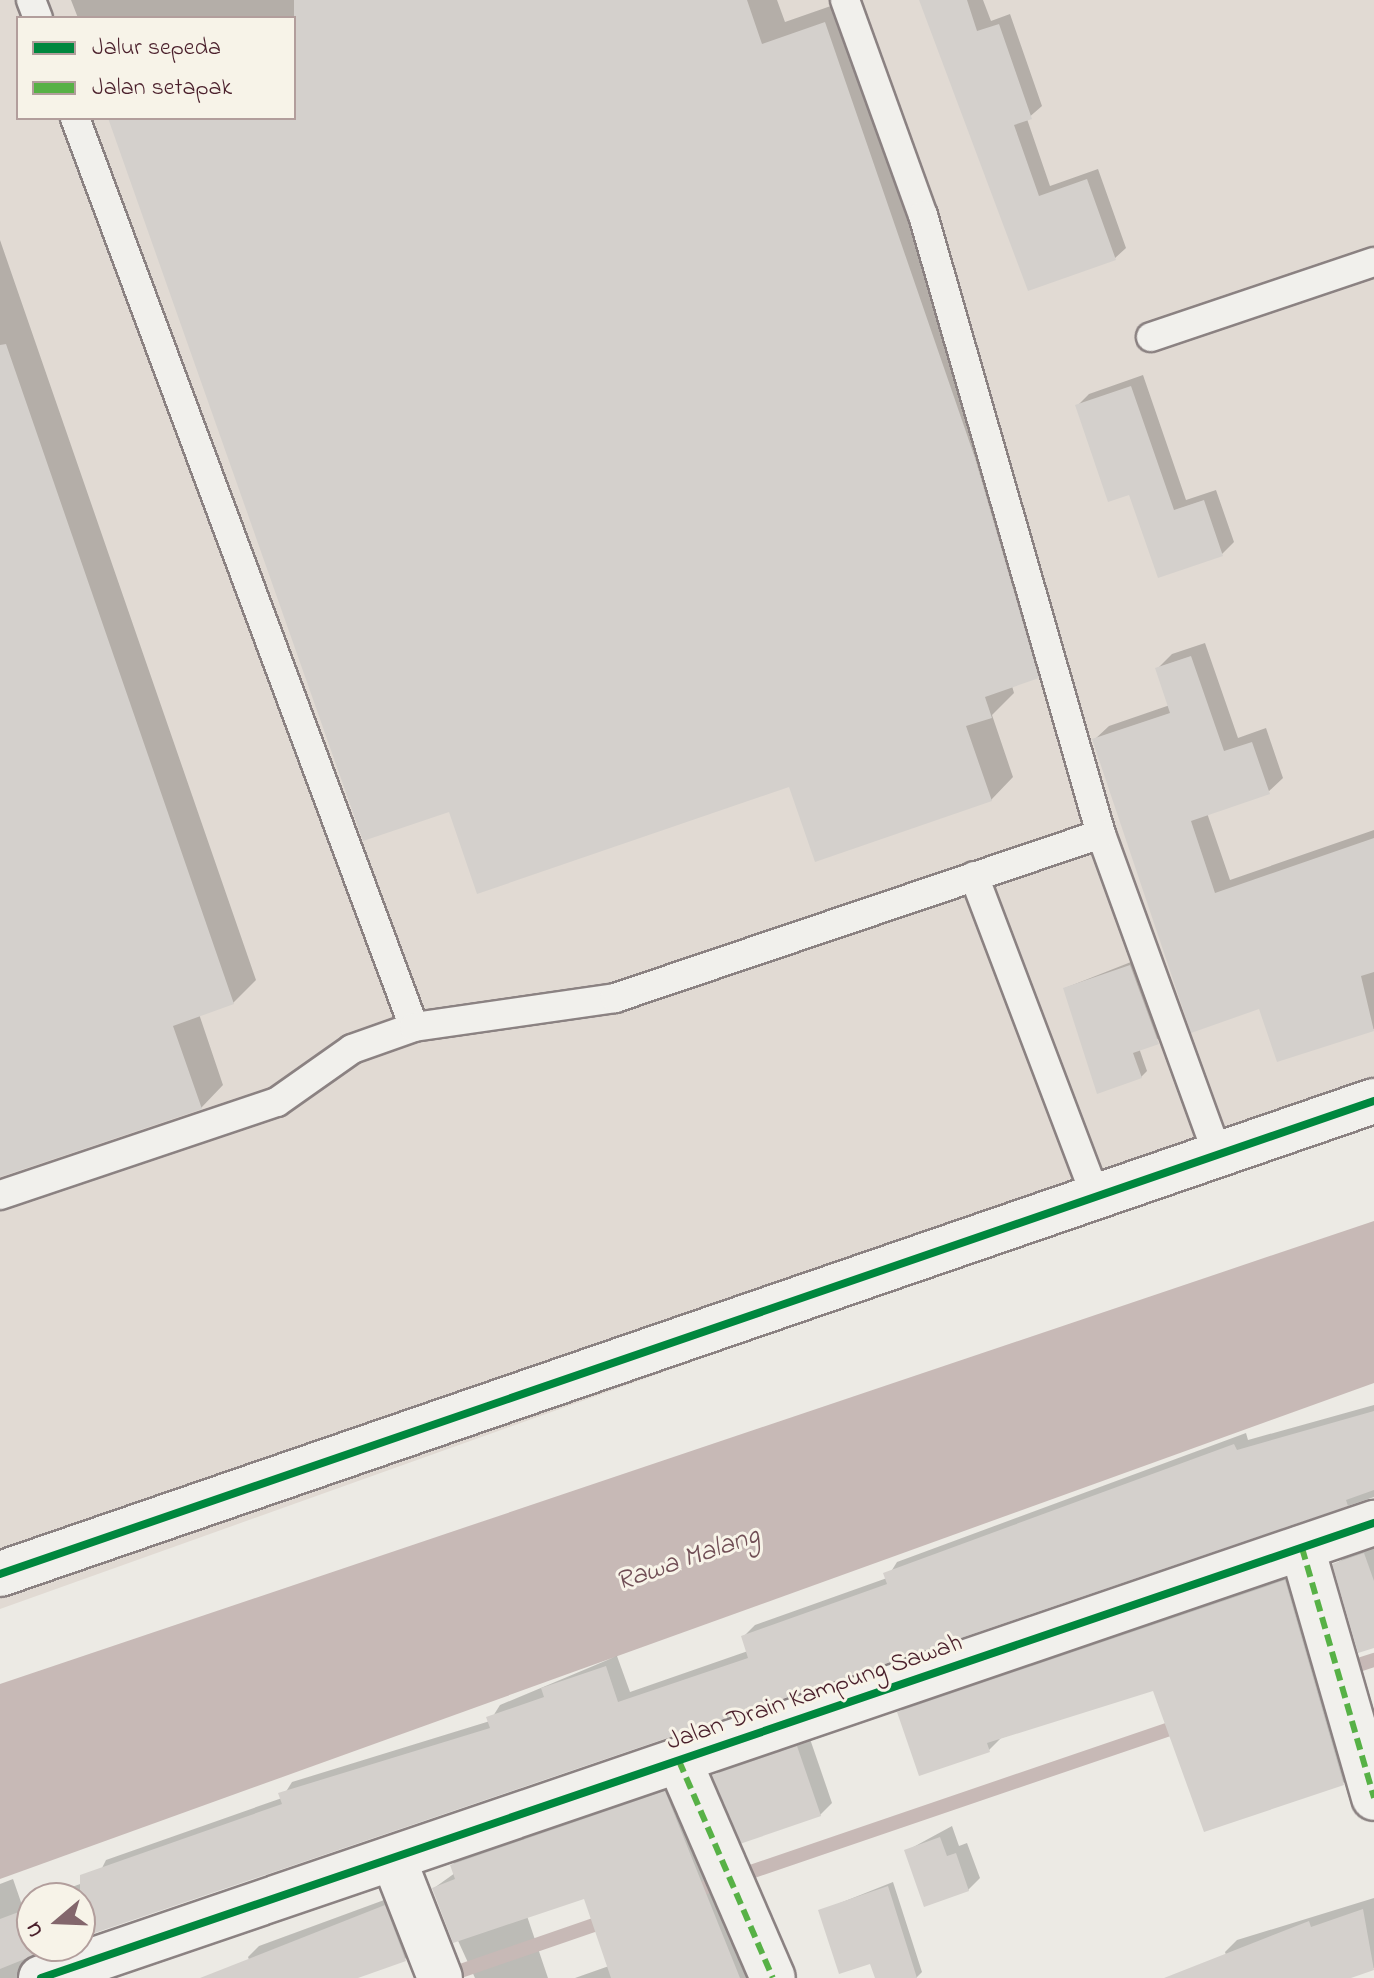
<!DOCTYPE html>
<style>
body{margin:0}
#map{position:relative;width:1374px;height:1978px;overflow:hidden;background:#eceae4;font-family:"Indie Flower",sans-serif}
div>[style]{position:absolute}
.built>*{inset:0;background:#e1dad3}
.water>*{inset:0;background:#c7b9b6}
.shadow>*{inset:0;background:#0003}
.stream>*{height:14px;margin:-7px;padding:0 7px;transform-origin:7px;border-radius:7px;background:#c7b9b6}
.building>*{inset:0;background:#d4d0cc;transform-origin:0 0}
.roads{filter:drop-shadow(2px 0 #8b8282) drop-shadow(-2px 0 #8b8282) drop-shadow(0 2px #8b8282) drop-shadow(0 -2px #8b8282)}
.lane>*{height:28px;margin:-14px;padding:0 14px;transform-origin:14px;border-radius:14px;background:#f1f0ec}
.street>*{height:44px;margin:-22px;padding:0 22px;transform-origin:22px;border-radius:22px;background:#f1f0ec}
.quiet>*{height:6px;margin-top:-3px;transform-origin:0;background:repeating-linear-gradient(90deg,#57b146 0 12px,transparent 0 18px)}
.cycleway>*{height:8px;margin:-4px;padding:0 4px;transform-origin:4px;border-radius:4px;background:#00873e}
span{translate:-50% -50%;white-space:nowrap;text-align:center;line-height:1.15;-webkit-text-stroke:6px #f7f3e8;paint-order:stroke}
.street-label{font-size:26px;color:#4a1f2b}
.water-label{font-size:28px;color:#704e55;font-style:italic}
.legend{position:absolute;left:16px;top:16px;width:280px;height:104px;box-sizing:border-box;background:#f7f3e8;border:2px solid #b29e9c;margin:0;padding:10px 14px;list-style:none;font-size:24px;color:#4a1f2b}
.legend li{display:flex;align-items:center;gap:16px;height:40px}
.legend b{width:40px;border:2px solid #b29e9c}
.north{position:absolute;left:16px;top:1882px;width:80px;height:80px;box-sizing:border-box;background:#f7f3e8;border:2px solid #b29e9c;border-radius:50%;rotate:251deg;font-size:22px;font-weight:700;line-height:32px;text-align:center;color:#4a1f2b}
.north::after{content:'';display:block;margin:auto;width:28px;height:36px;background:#83666c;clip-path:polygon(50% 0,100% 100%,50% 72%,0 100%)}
</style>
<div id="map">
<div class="built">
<i style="clip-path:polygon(evenodd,0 0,1374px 0,1374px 1118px,0 1609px,0 0,18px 18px,294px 18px,294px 118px,18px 118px,18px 18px)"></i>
</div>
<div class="water">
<i style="clip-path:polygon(1374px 1221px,1374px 1383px,0 1879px,0 1684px)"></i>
</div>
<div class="shadow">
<i style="clip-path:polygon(71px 0,777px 0,785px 22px,848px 0,1060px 654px,1038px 677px,1012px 686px,1014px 693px,992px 715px,1013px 777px,991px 800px,791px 784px,450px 809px,113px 118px,294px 118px,294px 18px,78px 18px)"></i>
<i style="clip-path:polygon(924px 0,983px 0,991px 21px,1010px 14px,1042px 106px,1027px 119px,1050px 186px,1098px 169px,1126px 248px,1114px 259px,1029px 288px)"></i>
<i style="clip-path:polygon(0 240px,256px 980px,233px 1003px,199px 1014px,223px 1085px,201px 1108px,0 1175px)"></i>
<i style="clip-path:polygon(1143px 375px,1186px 500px,1216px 490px,1234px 542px,1222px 554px,1130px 492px,1077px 406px,1089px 394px)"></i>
<i style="clip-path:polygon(1205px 643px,1238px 738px,1266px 728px,1283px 778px,1268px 792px,1207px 813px,1230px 880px,1374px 830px,1374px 1029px,1278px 1060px,1260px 1007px,1094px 740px,1109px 726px,1170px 705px,1157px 669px,1172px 654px)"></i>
<i style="clip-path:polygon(1136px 960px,1164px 1036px,1139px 1048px,1147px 1071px,1141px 1077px,1065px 988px)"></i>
<i style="clip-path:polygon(1374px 1405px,1374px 1497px,80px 1936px,80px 1898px,41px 1898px,97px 1878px,106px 1860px,282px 1798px,292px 1782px,490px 1721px,500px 1705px,617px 1656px,630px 1692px,748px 1651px,743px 1637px,755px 1625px,887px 1578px,897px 1562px,1246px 1433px,1248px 1440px)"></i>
<i style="clip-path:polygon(1374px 1541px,1374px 1645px,1335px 1564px)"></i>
<i style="clip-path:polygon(1297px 1569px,1355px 1771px,1343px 1783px,1154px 1688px,1001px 1738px,989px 1750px,899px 1713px,911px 1701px)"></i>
<i style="clip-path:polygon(809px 1736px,832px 1803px,820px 1815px,715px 1776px,727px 1764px)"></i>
<i style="clip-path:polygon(677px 1781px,758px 1978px,575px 1978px,609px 1966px,585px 1896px,527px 1916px,548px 1978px,475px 1978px,434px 1888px,455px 1873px,452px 1865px,464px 1853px)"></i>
<i style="clip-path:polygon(952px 1826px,959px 1846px,967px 1843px,980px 1878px,968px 1890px,906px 1851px)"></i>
<i style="clip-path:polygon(13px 1879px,22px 1905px,32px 1901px,32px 1946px,51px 1946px,27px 1959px,33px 1978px,0 1978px,0 1884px)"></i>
<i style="clip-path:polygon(893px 1882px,922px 1972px,916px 1978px,877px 1978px,871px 1961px,820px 1911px)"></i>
<i style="clip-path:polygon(395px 1896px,416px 1948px,405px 1959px,348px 1978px,256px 1978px,248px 1957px,259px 1946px)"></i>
<i style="clip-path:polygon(1374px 1898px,1374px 1968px,1341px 1978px,1234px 1978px,1225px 1952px,1237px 1940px)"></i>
</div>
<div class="stream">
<i style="left:1340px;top:1671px;width:36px;rotate:-18deg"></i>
<i style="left:689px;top:1893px;width:523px;rotate:-18.85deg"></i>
<i style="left:443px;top:1977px;width:176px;rotate:-19deg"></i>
</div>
<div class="building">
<i style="clip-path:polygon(294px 0,747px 0,762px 44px,825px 22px,975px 458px,1039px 678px,985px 697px,992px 718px,966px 726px,992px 801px,815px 862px,789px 787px,477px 894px,449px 812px,363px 841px,108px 118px,294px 118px)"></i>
<i style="clip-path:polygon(919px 0,967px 0,977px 31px,999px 24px,1032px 119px,1014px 125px,1039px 196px,1087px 179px,1116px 260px,1028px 291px)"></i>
<i style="clip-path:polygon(6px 344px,234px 1004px,173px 1026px,202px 1109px,0 1177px,0 345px)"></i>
<i style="clip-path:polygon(1131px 386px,1174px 510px,1204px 500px,1223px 556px,1158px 578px,1129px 495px,1108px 502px,1075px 405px)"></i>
<i style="clip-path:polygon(1191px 656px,1224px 751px,1252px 742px,1270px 794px,1191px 821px,1215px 893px,1374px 838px,1374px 972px,1361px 976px,1374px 1031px,1277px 1062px,1259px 1009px,1191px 1033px,1092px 739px,1170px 713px,1155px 668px)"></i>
<i style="clip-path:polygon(1130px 965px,1159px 1044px,1133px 1053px,1142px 1078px,1097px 1094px,1063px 988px)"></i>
<i style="clip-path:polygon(1374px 1411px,1374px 1490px,1346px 1500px,1348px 1506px,80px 1938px,80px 1898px,58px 1898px,80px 1890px,80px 1875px,282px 1804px,278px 1793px,490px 1728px,486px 1717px,544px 1697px,541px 1688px,606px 1666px,618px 1702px,748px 1658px,741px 1636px,887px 1584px,883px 1573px,1234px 1444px,1237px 1450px)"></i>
<i style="clip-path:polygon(1364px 1553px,1374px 1581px,1374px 1648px,1358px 1653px,1332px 1564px)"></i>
<i style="clip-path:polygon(1285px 1580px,1344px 1785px,1204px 1832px,1153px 1691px,987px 1743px,990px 1752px,919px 1776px,897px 1712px)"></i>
<i style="left:797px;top:1746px;width:74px;height:90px;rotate:71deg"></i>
<i style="clip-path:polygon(665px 1791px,740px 1978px,611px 1978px,584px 1899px,453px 1943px,432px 1888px,455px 1879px,450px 1865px)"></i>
<i style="clip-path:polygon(940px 1837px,947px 1856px,956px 1853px,969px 1891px,924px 1907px,904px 1850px)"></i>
<i style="clip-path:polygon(888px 1886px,917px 1978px,875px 1978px,870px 1964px,839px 1974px,818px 1910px)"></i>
<i style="clip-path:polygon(385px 1905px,406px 1961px,358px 1978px,200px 1978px)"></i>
<i style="clip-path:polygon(32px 1907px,32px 1946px,57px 1946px,0 1969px,0 1919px)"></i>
<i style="clip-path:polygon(1363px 1909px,1374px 1970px,1351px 1978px,1164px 1978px,1309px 1921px,1311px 1927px)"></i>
</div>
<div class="roads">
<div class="lane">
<i style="left:31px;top:0;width:19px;rotate:69deg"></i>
<i style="left:845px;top:0;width:229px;rotate:70.1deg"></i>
<i style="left:923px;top:215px;width:644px;rotate:73.96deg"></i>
<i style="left:1101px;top:834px;width:343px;rotate:70deg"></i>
<i style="left:75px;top:118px;width:970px;rotate:69.55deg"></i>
<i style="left:1151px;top:337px;width:235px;rotate:-18.6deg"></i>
<i style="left:974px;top:876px;width:343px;rotate:69.2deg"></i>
<i style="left:0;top:1195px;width:292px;rotate:-18.6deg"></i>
<i style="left:277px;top:1102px;width:92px;rotate:-35.2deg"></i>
<i style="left:352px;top:1049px;width:66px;rotate:-19.5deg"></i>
<i style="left:414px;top:1027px;width:203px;rotate:-8.2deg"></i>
<i style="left:615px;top:998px;width:513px;rotate:-18.65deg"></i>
</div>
<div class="street">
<i style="left:1302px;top:1548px;width:260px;rotate:73.9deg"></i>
<i style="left:0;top:1574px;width:1453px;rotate:-19deg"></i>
<i style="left:679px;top:1761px;width:236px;rotate:66.6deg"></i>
<i style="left:395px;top:1863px;width:123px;rotate:68.6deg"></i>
<i style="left:41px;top:1978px;width:1409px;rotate:-18.85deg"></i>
</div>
</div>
<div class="quiet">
<i style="left:1302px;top:1548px;width:260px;rotate:73.9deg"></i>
<i style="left:679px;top:1761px;width:236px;rotate:66.6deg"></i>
</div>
<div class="cycleway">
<i style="left:0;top:1574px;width:1453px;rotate:-19deg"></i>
<i style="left:41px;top:1978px;width:1409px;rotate:-18.85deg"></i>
</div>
<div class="street-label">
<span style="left:815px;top:1694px;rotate:-19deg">Jalan Drain Kampung Sawah</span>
</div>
<div class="water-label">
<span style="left:688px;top:1560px;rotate:-19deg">Rawa Malang</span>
</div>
<ul class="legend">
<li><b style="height:10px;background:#00873e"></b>Jalur sepeda</li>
<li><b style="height:10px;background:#57b146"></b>Jalan setapak</li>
</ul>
<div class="north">U</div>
</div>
